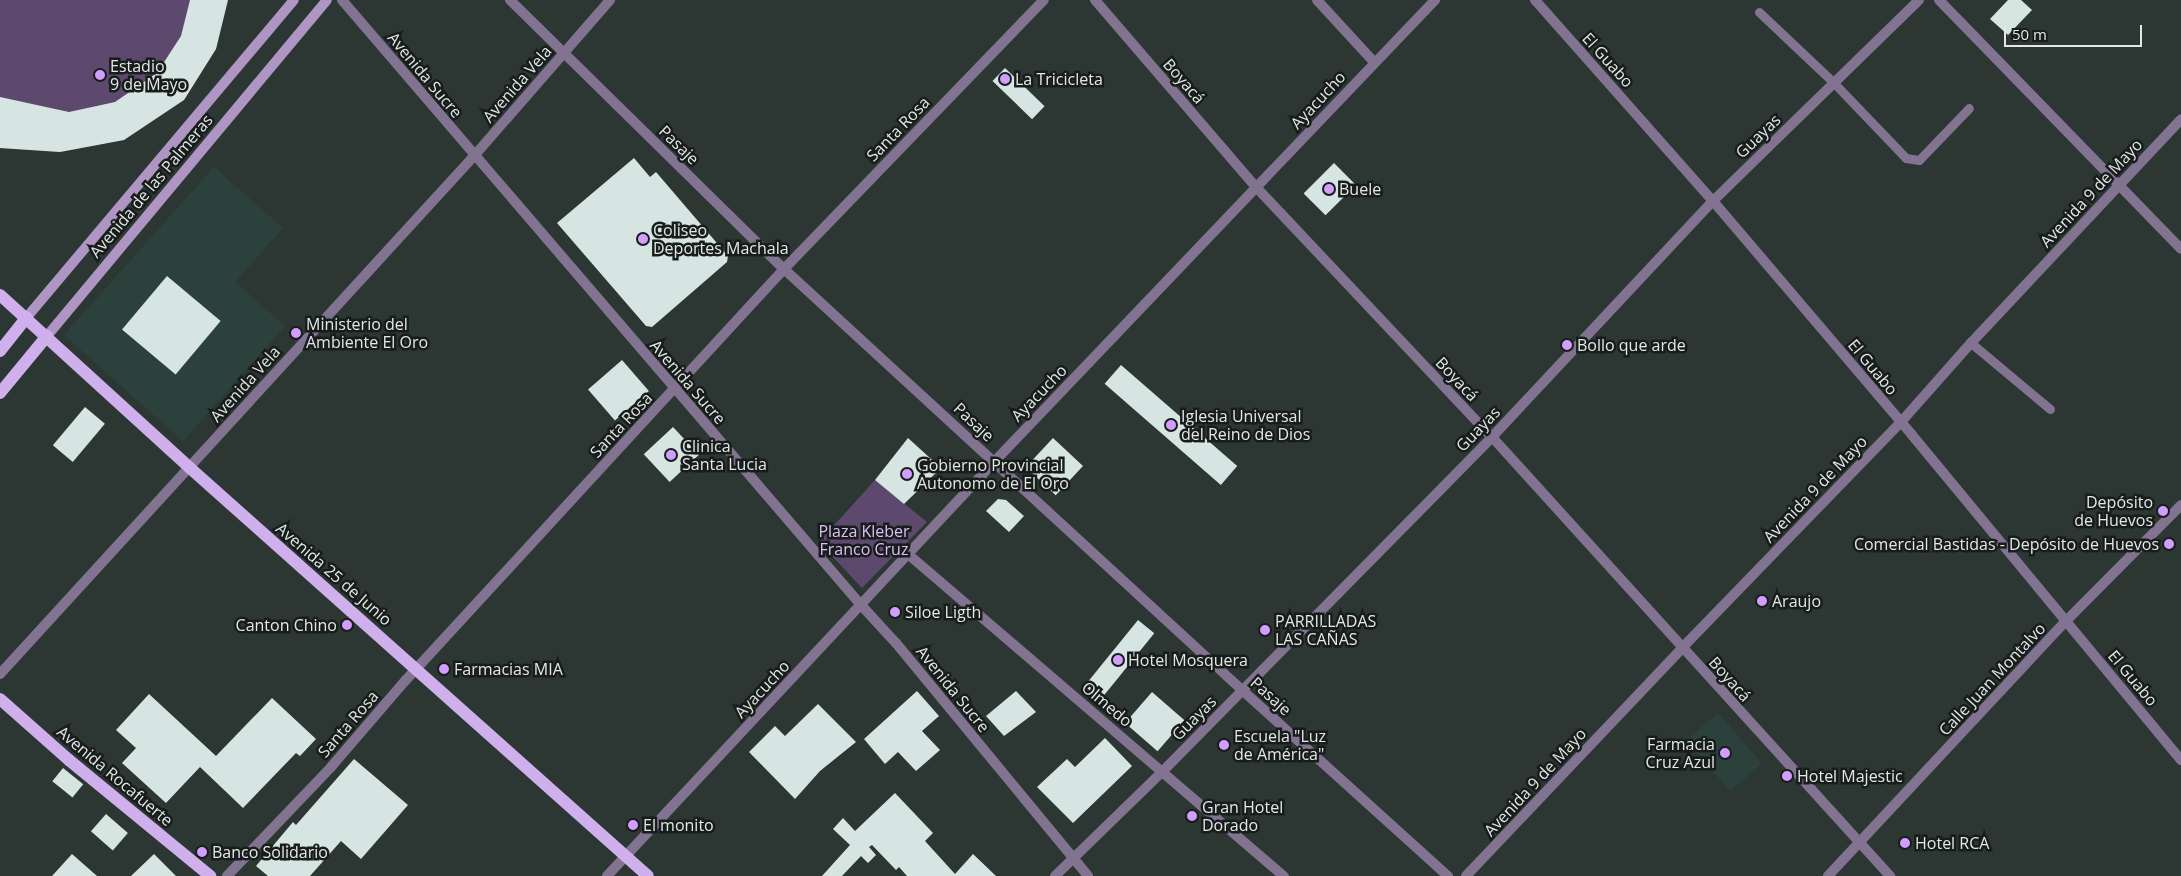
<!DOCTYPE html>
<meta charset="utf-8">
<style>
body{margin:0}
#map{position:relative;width:2181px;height:876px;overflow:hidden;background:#2c3734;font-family:"Open Sans",sans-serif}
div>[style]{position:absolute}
.built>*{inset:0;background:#2d413c;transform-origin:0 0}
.green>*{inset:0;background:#5d486e}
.building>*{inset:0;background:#d6e5e1;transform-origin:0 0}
.service>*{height:9px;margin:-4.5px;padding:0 4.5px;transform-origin:4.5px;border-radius:4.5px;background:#827390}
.minor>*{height:10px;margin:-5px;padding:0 5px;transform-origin:5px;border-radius:5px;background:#827390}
.secondary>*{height:10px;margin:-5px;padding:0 5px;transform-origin:5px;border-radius:5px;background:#ae95c4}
.primary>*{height:12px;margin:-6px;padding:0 6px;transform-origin:6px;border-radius:6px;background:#d0b0ec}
.dots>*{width:14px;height:14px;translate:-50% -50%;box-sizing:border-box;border:2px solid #181d1c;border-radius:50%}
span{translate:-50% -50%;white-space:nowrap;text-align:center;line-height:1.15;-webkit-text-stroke:5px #181d1c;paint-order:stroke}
.street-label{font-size:16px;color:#e1e8e6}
.poi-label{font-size:16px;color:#e1e8e6}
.left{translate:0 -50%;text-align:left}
.right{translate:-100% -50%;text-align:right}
.park-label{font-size:16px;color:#ddbff7}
.scale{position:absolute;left:2004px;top:25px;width:138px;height:22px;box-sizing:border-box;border:2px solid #e1e8e6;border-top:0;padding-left:6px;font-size:15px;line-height:18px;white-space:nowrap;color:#e1e8e6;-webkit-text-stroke:4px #181d1c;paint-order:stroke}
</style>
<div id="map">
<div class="built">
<i style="clip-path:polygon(214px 167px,283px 228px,235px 282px,285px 326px,183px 441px,64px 335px)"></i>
<i style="left:1718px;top:713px;width:67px;height:42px;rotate:49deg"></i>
</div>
<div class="green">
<i style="clip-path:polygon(0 0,228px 0,216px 49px,184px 100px,124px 140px,60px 152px,0 148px)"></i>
<i style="clip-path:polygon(875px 480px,927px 522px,862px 588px,819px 542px)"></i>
</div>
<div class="building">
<i style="clip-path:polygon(190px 0,228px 0,216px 49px,184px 100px,124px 140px,60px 152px,0 148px,0 97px,69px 112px,115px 102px,157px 73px,181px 36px)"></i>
<i style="clip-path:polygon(2008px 0,2021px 0,2032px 10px,2008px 35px,1990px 19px)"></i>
<i style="left:1005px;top:68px;width:55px;height:18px;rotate:44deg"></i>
<i style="clip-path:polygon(634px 158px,650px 177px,656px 172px,728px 256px,727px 262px,652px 327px,646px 326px,557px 223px)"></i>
<i style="left:1334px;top:163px;width:31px;height:43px;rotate:45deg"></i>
<i style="left:167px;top:276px;width:70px;height:70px;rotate:40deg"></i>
<i style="left:622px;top:360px;width:41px;height:45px;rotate:49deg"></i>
<i style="left:1121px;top:365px;width:154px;height:25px;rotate:41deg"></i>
<i style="left:85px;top:407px;width:26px;height:50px;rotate:40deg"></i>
<i style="left:673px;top:427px;width:38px;height:40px;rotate:47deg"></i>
<i style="clip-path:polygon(908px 438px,941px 468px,904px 504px,875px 480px)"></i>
<i style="left:1053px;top:438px;width:41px;height:40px;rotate:43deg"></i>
<i style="clip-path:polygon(998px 499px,1006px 500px,1024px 516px,1009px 532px,986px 511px)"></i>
<i style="left:1138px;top:620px;width:21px;height:85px;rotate:39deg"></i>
<i style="clip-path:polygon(917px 691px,939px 716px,922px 731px,940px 750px,916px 771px,898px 752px,885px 764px,864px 739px)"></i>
<i style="clip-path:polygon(1016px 691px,1036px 712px,1004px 736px,986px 716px)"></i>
<i style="left:1152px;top:692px;width:43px;height:41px;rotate:41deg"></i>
<i style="clip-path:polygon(149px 694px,216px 756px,272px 698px,316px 739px,300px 756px,296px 753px,243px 808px,200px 767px,166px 803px,122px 763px,136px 748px,116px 730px)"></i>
<i style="clip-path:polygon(818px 704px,856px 742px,820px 771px,795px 799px,749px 752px,775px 726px,785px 736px)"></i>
<i style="clip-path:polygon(1105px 738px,1132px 766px,1073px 823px,1037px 787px,1067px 759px,1075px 767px)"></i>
<i style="clip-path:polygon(354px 759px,408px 805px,361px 859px,341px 841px,310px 876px,268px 876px,256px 866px,293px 822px,296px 825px)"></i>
<i style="left:63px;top:768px;width:26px;height:17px;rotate:39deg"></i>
<i style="clip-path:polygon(895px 793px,933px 833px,925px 841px,955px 874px,973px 854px,996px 876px,907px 876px,899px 867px,896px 870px,872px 845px,869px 847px,876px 855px,868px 863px,861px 856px,842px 876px,822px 876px,850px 845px,833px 829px,843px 818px,855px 831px)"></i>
<i style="left:106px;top:814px;width:29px;height:23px;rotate:41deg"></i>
<i style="clip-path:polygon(72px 854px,97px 876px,52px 876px)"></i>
<i style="clip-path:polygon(154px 854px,176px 876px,131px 876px)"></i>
</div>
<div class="service">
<i style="left:1759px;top:12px;width:103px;rotate:43.4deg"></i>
<i style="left:1834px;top:83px;width:104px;rotate:46.2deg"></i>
<i style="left:1906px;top:158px;width:13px;rotate:9deg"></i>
<i style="left:1919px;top:160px;width:72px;rotate:-46.1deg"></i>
<i style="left:1971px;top:343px;width:103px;rotate:39.9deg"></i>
</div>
<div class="minor">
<i style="left:342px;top:0;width:797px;rotate:49.38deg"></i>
<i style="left:861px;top:605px;width:52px;rotate:47.4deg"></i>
<i style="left:896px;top:643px;width:302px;rotate:50.5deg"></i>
<i style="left:510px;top:0;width:384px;rotate:44.5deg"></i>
<i style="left:784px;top:269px;width:622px;rotate:42.59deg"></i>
<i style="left:1242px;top:690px;width:278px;rotate:42.1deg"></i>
<i style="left:1095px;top:0;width:247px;rotate:49.3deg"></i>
<i style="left:1256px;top:187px;width:344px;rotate:46.7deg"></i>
<i style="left:1492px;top:437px;width:593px;rotate:47.8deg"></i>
<i style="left:1317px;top:0;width:84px;rotate:47.4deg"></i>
<i style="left:1535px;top:0;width:268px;rotate:48.5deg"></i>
<i style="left:1713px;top:201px;width:307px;rotate:49.6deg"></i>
<i style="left:1912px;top:435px;width:422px;rotate:50.4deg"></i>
<i style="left:1939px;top:0;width:347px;rotate:45.8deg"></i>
<i style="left:909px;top:555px;width:494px;rotate:40.6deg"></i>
<i style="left:0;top:674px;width:702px;rotate:-47.54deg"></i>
<i style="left:474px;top:156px;width:207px;rotate:-48.9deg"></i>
<i style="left:227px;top:876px;width:151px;rotate:-46.3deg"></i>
<i style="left:331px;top:767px;width:113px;rotate:-49.3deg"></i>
<i style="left:405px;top:681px;width:560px;rotate:-47.39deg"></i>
<i style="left:784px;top:269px;width:374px;rotate:-46deg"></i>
<i style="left:607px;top:876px;width:567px;rotate:-46.93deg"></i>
<i style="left:994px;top:462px;width:639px;rotate:-46.33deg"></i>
<i style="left:1055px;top:876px;width:151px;rotate:-44.2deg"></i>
<i style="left:1163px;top:771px;width:469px;rotate:-45.4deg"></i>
<i style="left:1492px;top:437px;width:323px;rotate:-46.9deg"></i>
<i style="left:1713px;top:201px;width:288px;rotate:-44.3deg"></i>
<i style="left:1466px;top:876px;width:314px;rotate:-46.5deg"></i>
<i style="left:1682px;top:648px;width:315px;rotate:-45.9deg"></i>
<i style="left:1901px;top:422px;width:106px;rotate:-48.5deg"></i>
<i style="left:1971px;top:343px;width:307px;rotate:-46.8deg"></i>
<i style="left:1828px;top:876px;width:349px;rotate:-47deg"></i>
<i style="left:2066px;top:621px;width:163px;rotate:-45.2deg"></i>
</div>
<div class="secondary">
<i style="left:27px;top:317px;width:414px;rotate:-49.9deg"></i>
<i style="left:47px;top:336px;width:437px;rotate:-50.2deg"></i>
</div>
<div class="primary">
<i style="left:0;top:295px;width:257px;rotate:42.3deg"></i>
<i style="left:190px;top:468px;width:613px;rotate:41.7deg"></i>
<i style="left:0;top:351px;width:43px;rotate:-51.5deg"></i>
<i style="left:0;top:393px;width:74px;rotate:-50.5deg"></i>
<i style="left:0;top:699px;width:92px;rotate:41.5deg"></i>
<i style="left:69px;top:760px;width:183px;rotate:39.4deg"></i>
</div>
<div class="dots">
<i style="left:100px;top:75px;background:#d29dfd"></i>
<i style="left:1005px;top:79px;background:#d29dfd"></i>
<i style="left:1329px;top:189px;background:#d29dfd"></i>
<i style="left:643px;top:239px;background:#d29dfd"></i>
<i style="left:296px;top:333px;background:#d29dfd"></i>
<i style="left:1567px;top:345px;background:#d29dfd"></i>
<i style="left:1171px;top:425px;background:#d29dfd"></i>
<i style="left:671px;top:455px;background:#d29dfd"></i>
<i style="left:907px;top:474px;background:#d29dfd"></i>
<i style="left:2163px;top:511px;background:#d29dfd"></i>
<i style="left:2169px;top:544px;background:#d29dfd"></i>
<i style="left:1762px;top:601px;background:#d29dfd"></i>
<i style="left:895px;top:612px;background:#d29dfd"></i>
<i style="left:347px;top:625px;background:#d29dfd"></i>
<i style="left:1265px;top:630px;background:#d29dfd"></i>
<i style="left:1118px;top:660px;background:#d29dfd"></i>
<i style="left:444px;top:669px;background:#d29dfd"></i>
<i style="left:1224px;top:745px;background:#d29dfd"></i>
<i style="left:1725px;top:753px;background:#d29dfd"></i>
<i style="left:1787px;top:776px;background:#d29dfd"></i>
<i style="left:1192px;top:816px;background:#d29dfd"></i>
<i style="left:633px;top:825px;background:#d29dfd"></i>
<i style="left:1905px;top:843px;background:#d29dfd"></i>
<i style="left:202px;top:852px;background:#d29dfd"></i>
</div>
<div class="street-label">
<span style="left:1608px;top:60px;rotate:48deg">El Guabo</span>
<span style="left:425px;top:75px;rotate:50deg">Avenida Sucre</span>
<span style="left:1184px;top:81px;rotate:49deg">Boyacá</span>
<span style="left:517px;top:84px;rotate:-49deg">Avenida Vela</span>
<span style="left:1318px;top:100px;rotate:-47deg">Ayacucho</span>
<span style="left:898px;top:129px;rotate:-46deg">Santa Rosa</span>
<span style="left:1758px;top:136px;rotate:-44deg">Guayas</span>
<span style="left:679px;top:145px;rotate:44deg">Pasaje</span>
<span style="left:151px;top:186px;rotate:-50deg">Avenida de las Palmeras</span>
<span style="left:2091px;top:193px;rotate:-47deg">Avenida 9 de Mayo</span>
<span style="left:1873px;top:367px;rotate:50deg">El Guabo</span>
<span style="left:1457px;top:379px;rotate:47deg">Boyacá</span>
<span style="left:688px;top:382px;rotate:49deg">Avenida Sucre</span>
<span style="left:245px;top:384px;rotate:-48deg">Avenida Vela</span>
<span style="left:1039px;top:393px;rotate:-46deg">Ayacucho</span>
<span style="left:974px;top:422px;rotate:43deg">Pasaje</span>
<span style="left:621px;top:425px;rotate:-47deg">Santa Rosa</span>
<span style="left:1478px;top:429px;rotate:-46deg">Guayas</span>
<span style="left:1815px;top:489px;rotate:-46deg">Avenida 9 de Mayo</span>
<span style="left:334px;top:574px;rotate:41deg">Avenida 25 de Junio</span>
<span style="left:2133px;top:678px;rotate:50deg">El Guabo</span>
<span style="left:1730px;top:679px;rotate:48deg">Boyacá</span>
<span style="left:1992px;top:679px;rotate:-47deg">Calle Juan Montalvo</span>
<span style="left:762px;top:689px;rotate:-47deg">Ayacucho</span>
<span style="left:953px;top:689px;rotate:51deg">Avenida Sucre</span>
<span style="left:1271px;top:696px;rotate:42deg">Pasaje</span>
<span style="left:1107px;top:704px;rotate:40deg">Olmedo</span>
<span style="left:1194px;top:718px;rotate:-45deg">Guayas</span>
<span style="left:348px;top:724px;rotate:-49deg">Santa Rosa</span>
<span style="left:115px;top:776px;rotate:40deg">Avenida Rocafuerte</span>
<span style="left:1535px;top:782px;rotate:-47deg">Avenida 9 de Mayo</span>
</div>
<div class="poi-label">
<span class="left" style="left:110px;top:75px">Estadio<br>9 de Mayo</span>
<span class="left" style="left:1015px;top:79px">La Tricicleta</span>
<span class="left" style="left:1339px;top:189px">Buele</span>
<span class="left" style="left:653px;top:239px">Coliseo<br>Deportes Machala</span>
<span class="left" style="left:306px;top:333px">Ministerio del<br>Ambiente El Oro</span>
<span class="left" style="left:1577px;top:345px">Bollo que arde</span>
<span class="left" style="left:1181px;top:425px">Iglesia Universal<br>del Reino de Dios</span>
<span class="left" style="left:682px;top:455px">Clinica<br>Santa Lucia</span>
<span class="left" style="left:917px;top:474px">Gobierno Provincial<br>Autonomo de El Oro</span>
<span class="right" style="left:2153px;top:511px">Depósito<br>de Huevos</span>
<span class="right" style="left:2159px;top:544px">Comercial Bastidas - Depósito de Huevos</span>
<span class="left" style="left:1772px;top:601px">Araujo</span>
<span class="left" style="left:905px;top:612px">Siloe Ligth</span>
<span class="left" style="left:1275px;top:630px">PARRILLADAS<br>LAS CAÑAS</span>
<span class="right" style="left:337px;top:625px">Canton Chino</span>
<span class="left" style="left:1128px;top:660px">Hotel Mosquera</span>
<span class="left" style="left:454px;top:669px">Farmacias MIA</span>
<span class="left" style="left:1234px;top:745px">Escuela "Luz<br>de América"</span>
<span class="right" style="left:1715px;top:753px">Farmacia<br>Cruz Azul</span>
<span class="left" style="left:1797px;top:776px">Hotel Majestic</span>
<span class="left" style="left:1202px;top:816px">Gran Hotel<br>Dorado</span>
<span class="left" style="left:643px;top:825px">El monito</span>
<span class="left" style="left:1915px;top:843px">Hotel RCA</span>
<span class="left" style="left:212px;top:852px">Banco Solidario</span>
</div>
<div class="park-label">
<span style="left:864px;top:540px">Plaza Kleber<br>Franco Cruz</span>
</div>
<div class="scale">50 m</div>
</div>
